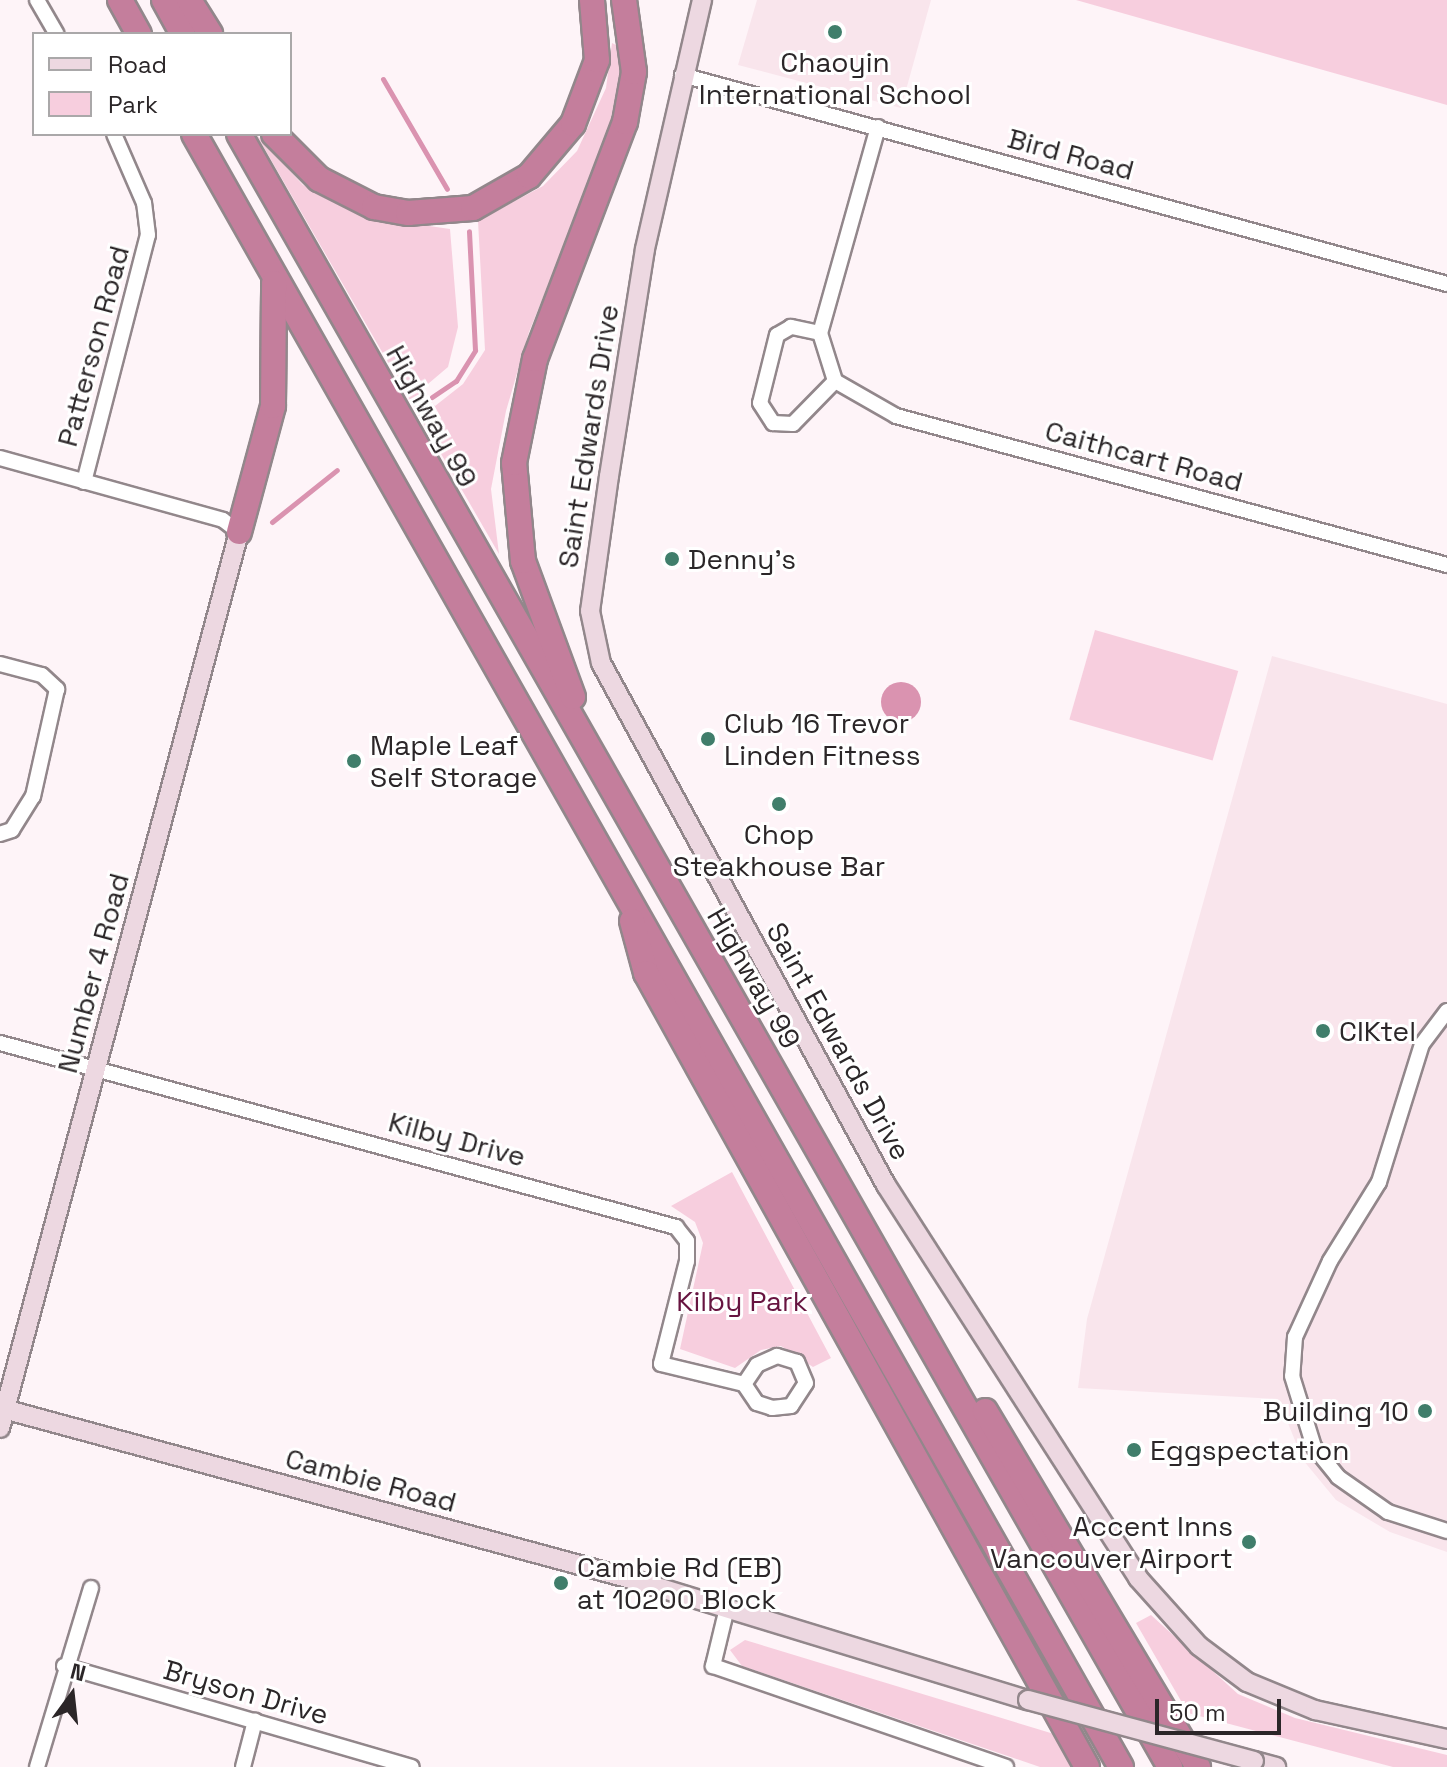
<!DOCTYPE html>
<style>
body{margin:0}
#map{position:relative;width:1447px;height:1767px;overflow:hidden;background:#fef4f8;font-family:"Space Grotesk",sans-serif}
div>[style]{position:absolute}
.built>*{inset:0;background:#f9e5ec}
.green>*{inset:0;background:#f7cede;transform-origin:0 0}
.water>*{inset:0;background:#da93b0}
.round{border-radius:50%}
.stream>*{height:5px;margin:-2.5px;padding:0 2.5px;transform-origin:2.5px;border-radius:2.5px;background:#da93b0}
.roads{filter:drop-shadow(2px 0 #92878b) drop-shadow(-2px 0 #92878b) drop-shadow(0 2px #92878b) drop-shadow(0 -2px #92878b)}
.street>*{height:14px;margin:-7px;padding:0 7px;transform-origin:7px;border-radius:7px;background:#fff}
.secondary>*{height:18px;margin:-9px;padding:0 9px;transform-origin:9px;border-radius:9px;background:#edd8e1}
.highway>*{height:24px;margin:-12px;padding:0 12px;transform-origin:12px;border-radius:12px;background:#c47e9c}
.bridges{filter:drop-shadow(2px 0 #92878b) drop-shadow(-2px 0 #92878b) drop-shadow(0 2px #92878b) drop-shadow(0 -2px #92878b)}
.secondary-bridge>*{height:18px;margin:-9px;padding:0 9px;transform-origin:9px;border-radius:9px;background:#edd8e1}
.dots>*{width:22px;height:22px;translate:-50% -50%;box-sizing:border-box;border:4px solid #fff;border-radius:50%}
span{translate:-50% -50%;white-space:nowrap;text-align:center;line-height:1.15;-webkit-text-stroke:6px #fff;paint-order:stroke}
.poi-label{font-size:28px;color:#2b2628}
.left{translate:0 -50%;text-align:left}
.right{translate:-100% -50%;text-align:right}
.street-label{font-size:28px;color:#2b2628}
.park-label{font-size:28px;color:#671440}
.legend{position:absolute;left:32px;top:32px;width:260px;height:104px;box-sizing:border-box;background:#fff;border:2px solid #aaa8a9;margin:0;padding:10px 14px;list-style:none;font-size:24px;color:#2b2628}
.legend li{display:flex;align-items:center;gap:16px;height:40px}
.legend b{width:40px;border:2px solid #aaa8a9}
.north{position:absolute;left:32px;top:1655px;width:80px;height:80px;-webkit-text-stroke:6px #fff;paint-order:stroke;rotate:15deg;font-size:22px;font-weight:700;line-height:32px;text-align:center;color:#2b2628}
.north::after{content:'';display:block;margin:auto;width:28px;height:36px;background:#2b2628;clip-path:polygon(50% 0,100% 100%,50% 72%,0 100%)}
.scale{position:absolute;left:1155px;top:1699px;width:126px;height:36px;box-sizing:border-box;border:4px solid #2b2628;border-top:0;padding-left:10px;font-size:24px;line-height:28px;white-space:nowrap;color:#2b2628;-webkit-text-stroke:6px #fff;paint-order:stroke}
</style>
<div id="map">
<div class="built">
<i style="clip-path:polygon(757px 0,931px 0,901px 108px,738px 65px)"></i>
<i style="clip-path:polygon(1272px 656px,1447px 704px,1447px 1552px,1390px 1532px,1336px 1500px,1303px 1460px,1278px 1399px,1078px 1388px,1087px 1319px)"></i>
</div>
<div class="green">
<i style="clip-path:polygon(1076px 0,1447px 0,1447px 105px)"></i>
<i style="clip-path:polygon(612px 43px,618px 46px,620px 72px,607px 139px,529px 332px,506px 411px,491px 489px,499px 554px,256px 134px,303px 185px,367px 217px,450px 229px,458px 327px,448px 367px,422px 389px,435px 406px,463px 384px,485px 350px,478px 221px,543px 186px,577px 151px,606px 88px)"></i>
<i style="left:1095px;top:630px;width:149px;height:93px;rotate:16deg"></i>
<i style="clip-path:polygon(732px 1172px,831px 1358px,813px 1367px,781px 1346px,761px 1350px,735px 1368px,680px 1349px,703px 1243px,695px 1222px,671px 1206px)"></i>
<i style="clip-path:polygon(1151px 1615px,1238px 1694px,1295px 1718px,1447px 1755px,1447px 1767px,1393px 1767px,1188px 1713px,1136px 1623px)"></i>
<i style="clip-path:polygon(745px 1640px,1054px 1734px,1074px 1767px,1040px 1767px,742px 1666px,730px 1650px)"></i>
</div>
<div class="water">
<i class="round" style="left:881px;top:682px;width:40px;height:40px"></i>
</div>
<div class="stream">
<i style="left:383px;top:79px;width:127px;rotate:59.8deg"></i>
<i style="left:432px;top:397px;width:29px;rotate:-34deg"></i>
<i style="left:456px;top:381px;width:36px;rotate:-58deg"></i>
<i style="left:475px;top:350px;width:119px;rotate:-92.9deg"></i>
<i style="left:272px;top:522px;width:83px;rotate:-38.7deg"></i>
</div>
<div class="roads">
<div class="street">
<i style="left:37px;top:0;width:39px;rotate:60deg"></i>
<i style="left:682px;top:75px;width:793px;rotate:15.28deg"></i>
<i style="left:878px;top:127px;width:214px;rotate:105.7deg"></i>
<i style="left:820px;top:333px;width:50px;rotate:72.6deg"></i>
<i style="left:835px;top:381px;width:70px;rotate:29.8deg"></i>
<i style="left:896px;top:416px;width:571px;rotate:15.13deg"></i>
<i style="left:820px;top:333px;width:30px;rotate:-168deg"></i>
<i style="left:791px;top:327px;width:16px;rotate:150deg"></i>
<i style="left:777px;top:335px;width:70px;rotate:104deg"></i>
<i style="left:760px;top:403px;width:24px;rotate:57deg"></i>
<i style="left:773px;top:423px;width:20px;rotate:3deg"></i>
<i style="left:793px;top:424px;width:60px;rotate:-45.7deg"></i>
<i style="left:0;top:458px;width:231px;rotate:15.5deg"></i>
<i style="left:223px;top:520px;width:20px;rotate:37deg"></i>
<i style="left:84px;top:482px;width:255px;rotate:-75.5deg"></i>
<i style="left:148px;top:235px;width:32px;rotate:-97deg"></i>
<i style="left:144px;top:203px;width:75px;rotate:-113.5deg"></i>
<i style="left:0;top:664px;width:43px;rotate:14.7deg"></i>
<i style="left:42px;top:675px;width:21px;rotate:43deg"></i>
<i style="left:57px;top:689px;width:110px;rotate:102.6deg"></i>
<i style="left:33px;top:796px;width:40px;rotate:122deg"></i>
<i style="left:12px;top:830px;width:13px;rotate:162deg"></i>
<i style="left:1447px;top:1011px;width:41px;rotate:127.1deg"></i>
<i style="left:1422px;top:1044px;width:145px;rotate:107.3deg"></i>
<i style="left:1379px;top:1182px;width:93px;rotate:121.8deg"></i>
<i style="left:1330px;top:1261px;width:84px;rotate:114.7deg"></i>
<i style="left:1295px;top:1337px;width:39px;rotate:94deg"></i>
<i style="left:1292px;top:1376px;width:74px;rotate:72.8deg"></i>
<i style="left:1314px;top:1447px;width:38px;rotate:51deg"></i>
<i style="left:1338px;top:1477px;width:61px;rotate:35deg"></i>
<i style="left:1388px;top:1512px;width:62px;rotate:17.9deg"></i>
<i style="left:0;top:1043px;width:701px;rotate:15.23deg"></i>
<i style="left:676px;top:1227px;width:18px;rotate:52deg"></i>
<i style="left:687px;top:1241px;width:20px;rotate:90deg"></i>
<i style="left:687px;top:1261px;width:106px;rotate:104.2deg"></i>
<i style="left:661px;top:1364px;width:85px;rotate:13.5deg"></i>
<i style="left:744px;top:1384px;width:23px;rotate:56deg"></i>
<i style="left:757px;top:1403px;width:16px;rotate:18deg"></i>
<i style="left:772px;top:1408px;width:19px;rotate:-6deg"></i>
<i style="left:791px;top:1406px;width:27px;rotate:-57deg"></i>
<i style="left:806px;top:1383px;width:23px;rotate:-113deg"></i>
<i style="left:797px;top:1362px;width:21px;rotate:-163deg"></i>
<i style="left:777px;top:1356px;width:22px;rotate:156deg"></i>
<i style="left:757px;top:1365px;width:23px;rotate:124deg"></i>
<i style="left:727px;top:1608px;width:60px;rotate:103.6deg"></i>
<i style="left:713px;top:1666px;width:310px;rotate:19deg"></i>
<i style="left:64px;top:1666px;width:362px;rotate:16.2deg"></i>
<i style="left:37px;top:1767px;width:187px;rotate:-73.2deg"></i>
<i style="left:243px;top:1767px;width:48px;rotate:-75.4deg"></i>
</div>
<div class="secondary">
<i style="left:702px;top:0;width:255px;rotate:102.9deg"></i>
<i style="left:645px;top:249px;width:230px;rotate:99deg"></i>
<i style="left:609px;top:476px;width:136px;rotate:98deg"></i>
<i style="left:590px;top:611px;width:53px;rotate:78.1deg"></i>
<i style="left:601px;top:663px;width:595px;rotate:61.37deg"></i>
<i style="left:886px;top:1185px;width:467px;rotate:57.3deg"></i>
<i style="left:1138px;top:1578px;width:91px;rotate:48.1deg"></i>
<i style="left:1199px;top:1646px;width:60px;rotate:36.9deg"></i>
<i style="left:1247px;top:1682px;width:74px;rotate:22.4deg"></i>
<i style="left:1315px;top:1710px;width:135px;rotate:12.4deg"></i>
<i style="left:0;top:1408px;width:654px;rotate:15.16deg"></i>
<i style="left:631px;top:1579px;width:415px;rotate:17deg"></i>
<i style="left:0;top:1428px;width:927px;rotate:-75.06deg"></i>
<i style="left:1254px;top:1761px;width:23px;rotate:15deg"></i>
</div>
<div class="highway">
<i style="left:120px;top:0;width:39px;rotate:61deg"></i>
<i style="left:164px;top:0;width:39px;rotate:61deg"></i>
<i style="left:189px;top:0;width:40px;rotate:58deg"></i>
<i style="left:194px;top:134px;width:1878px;rotate:60.42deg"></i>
<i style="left:239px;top:134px;width:1880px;rotate:60.31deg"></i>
<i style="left:274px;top:134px;width:64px;rotate:45deg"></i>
<i style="left:319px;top:179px;width:62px;rotate:27deg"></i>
<i style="left:374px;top:207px;width:35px;rotate:10deg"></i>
<i style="left:408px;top:213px;width:65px;rotate:-4.4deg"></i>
<i style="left:473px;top:208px;width:64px;rotate:-29.7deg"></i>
<i style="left:529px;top:176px;width:68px;rotate:-49.8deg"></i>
<i style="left:573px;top:124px;width:68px;rotate:-69.4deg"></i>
<i style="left:597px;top:60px;width:60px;rotate:-94.8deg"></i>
<i style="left:239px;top:532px;width:131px;rotate:-74.9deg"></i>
<i style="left:273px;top:406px;width:123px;rotate:-89.5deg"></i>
<i style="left:573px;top:697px;width:145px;rotate:-110.2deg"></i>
<i style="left:523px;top:561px;width:98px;rotate:-95.2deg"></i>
<i style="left:514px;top:463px;width:106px;rotate:-78.6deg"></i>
<i style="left:535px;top:359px;width:254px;rotate:-69.2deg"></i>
<i style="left:625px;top:122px;width:51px;rotate:-79.8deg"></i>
<i style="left:634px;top:72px;width:73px;rotate:-97.9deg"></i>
<i style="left:632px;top:921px;width:54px;rotate:74.9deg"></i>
<i style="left:646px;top:973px;width:908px;rotate:60.95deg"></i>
<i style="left:985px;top:1411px;width:415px;rotate:59.1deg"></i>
</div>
</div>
<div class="bridges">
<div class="secondary-bridge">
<i style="left:1028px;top:1700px;width:234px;rotate:15.1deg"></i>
</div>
</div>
<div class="dots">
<i style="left:835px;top:32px;background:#407e6b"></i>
<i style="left:672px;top:559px;background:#407e6b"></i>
<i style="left:708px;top:739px;background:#407e6b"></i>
<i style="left:354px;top:761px;background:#407e6b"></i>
<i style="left:779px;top:804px;background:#407e6b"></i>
<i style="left:1323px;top:1031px;background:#407e6b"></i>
<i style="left:1425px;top:1411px;background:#407e6b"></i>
<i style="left:1134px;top:1450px;background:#407e6b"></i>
<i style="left:1249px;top:1542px;background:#407e6b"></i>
<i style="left:561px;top:1583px;background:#407e6b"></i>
</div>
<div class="poi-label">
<span style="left:835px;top:78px">Chaoyin<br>International School</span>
<span class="left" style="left:688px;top:559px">Denny's</span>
<span class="left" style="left:724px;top:739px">Club 16 Trevor<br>Linden Fitness</span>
<span class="left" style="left:370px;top:761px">Maple Leaf<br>Self Storage</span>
<span style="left:779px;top:850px">Chop<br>Steakhouse Bar</span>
<span class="left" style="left:1339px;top:1031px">CIKtel</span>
<span class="right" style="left:1409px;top:1411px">Building 10</span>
<span class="left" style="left:1150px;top:1450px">Eggspectation</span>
<span class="right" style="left:1233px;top:1542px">Accent Inns<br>Vancouver Airport</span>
<span class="left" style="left:577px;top:1583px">Cambie Rd (EB)<br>at 10200 Block</span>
</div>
<div class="street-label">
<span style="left:1071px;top:154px;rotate:15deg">Bird Road</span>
<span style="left:93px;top:346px;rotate:-75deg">Patterson Road</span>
<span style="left:432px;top:416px;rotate:61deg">Highway 99</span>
<span style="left:588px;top:436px;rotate:-81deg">Saint Edwards Drive</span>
<span style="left:1144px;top:456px;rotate:15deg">Caithcart Road</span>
<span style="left:93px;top:973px;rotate:-75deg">Number 4 Road</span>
<span style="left:754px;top:978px;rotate:60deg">Highway 99</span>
<span style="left:839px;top:1041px;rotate:61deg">Saint Edwards Drive</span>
<span style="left:457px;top:1139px;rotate:15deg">Kilby Drive</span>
<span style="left:371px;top:1480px;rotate:15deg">Cambie Road</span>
<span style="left:246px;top:1692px;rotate:16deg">Bryson Drive</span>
</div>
<div class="park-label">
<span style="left:742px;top:1301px">Kilby Park</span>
</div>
<ul class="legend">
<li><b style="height:10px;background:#edd8e1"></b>Road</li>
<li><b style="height:22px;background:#f7cede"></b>Park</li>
</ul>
<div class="north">N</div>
<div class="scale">50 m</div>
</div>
